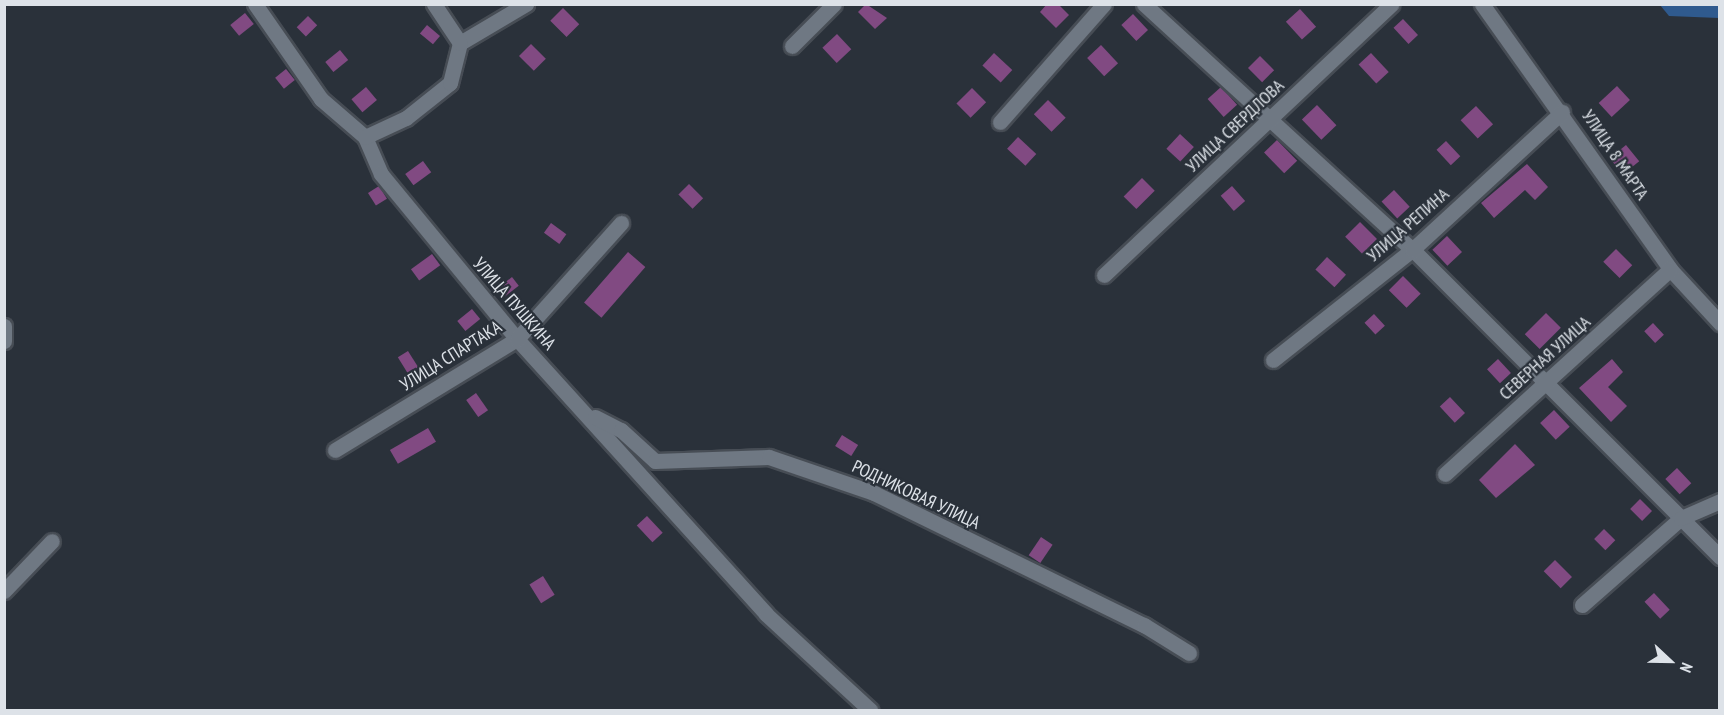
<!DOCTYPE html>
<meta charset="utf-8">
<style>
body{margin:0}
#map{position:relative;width:1724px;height:715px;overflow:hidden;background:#2a313a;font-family:"PT Sans Narrow",sans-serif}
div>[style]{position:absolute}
.green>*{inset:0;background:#2f5a8e}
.building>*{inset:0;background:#814a82;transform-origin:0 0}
.roads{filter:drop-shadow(2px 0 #474d55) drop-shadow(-2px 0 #474d55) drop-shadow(0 2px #474d55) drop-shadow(0 -2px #474d55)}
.minor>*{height:15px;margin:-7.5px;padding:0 7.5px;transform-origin:7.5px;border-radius:7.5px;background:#6f7883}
span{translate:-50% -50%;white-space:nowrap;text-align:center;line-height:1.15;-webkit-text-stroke:4.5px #2a313a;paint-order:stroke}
.street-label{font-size:18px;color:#dde2e8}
.frame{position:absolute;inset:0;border:6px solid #dde2e8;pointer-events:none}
.north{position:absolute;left:1640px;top:631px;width:60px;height:60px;-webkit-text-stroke:4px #2a313a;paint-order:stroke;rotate:112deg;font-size:16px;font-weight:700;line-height:24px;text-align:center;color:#dde2e8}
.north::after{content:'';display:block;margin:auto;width:21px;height:27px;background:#dde2e8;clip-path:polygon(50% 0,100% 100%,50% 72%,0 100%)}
</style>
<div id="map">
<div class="green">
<i style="clip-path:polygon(1660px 5px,1719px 5px,1719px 18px,1669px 16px)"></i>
</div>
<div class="building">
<i style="clip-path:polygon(866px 4px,887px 18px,875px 29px,858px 12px)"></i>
<i style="clip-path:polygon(1047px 4px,1058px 4px,1069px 15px,1056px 28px,1040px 12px)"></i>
<i style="left:563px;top:8px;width:23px;height:18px;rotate:45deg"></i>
<i style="left:1300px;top:9px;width:24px;height:19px;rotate:48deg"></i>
<i style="left:245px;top:13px;width:14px;height:19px;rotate:51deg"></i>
<i style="left:1133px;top:14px;width:22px;height:16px;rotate:47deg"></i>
<i style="left:308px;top:16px;width:13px;height:16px;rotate:45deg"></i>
<i style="left:1403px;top:19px;width:22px;height:13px;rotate:47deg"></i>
<i style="left:427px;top:25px;width:17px;height:11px;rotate:40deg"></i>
<i style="left:837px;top:34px;width:21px;height:20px;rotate:47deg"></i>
<i style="left:531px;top:44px;width:21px;height:17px;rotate:45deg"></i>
<i style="left:1101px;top:45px;width:25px;height:19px;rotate:47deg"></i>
<i style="left:340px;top:50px;width:13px;height:19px;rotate:51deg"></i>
<i style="left:994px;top:53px;width:25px;height:17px;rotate:43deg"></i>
<i style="left:1371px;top:53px;width:26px;height:17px;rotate:47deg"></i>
<i style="left:1260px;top:56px;width:20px;height:17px;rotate:45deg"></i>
<i style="left:286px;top:69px;width:14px;height:14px;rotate:51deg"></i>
<i style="left:1617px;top:86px;width:19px;height:25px;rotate:47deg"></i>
<i style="left:366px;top:87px;width:17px;height:19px;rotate:50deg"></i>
<i style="left:1221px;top:87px;width:24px;height:18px;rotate:48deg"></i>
<i style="left:972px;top:88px;width:20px;height:22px;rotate:45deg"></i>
<i style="left:1048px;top:100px;width:25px;height:20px;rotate:45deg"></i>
<i style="left:1317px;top:105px;width:28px;height:21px;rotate:46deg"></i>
<i style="left:1476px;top:106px;width:25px;height:21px;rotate:47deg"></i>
<i style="left:1180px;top:134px;width:19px;height:20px;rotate:43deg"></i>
<i style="left:1018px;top:137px;width:25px;height:16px;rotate:43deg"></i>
<i style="left:1277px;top:140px;width:29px;height:18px;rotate:46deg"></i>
<i style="left:1446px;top:141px;width:21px;height:13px;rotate:47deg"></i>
<i style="left:1626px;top:145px;width:21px;height:21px;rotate:51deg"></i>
<i style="left:423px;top:161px;width:14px;height:22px;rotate:54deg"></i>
<i style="clip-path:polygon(1527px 164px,1548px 187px,1535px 200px,1525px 190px,1494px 218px,1481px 203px)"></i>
<i style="left:1142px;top:178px;width:18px;height:26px;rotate:45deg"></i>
<i style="left:689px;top:184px;width:20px;height:15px;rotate:45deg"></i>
<i style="left:379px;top:186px;width:15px;height:13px;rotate:58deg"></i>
<i style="left:1232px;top:186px;width:20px;height:15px;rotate:49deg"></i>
<i style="left:1394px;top:190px;width:23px;height:17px;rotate:47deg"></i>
<i style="left:1360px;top:222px;width:24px;height:21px;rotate:45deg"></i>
<i style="left:551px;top:223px;width:19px;height:12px;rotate:36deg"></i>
<i style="left:1447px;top:236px;width:22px;height:20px;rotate:47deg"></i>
<i style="left:1616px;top:249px;width:23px;height:18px;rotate:45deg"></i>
<i style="left:628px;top:252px;width:23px;height:67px;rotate:41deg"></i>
<i style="left:432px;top:254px;width:14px;height:26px;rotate:54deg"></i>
<i style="left:1327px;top:257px;width:26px;height:17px;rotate:43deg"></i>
<i style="left:1403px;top:276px;width:25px;height:20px;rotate:45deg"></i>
<i style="left:512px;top:277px;width:11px;height:20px;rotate:52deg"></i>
<i style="left:472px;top:309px;width:13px;height:19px;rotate:51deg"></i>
<i style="left:1546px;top:313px;width:21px;height:30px;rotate:45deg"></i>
<i style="left:1374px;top:314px;width:16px;height:13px;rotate:47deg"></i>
<i style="left:1653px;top:323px;width:16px;height:12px;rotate:47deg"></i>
<i style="left:408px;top:351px;width:19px;height:12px;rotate:58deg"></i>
<i style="left:1498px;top:359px;width:19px;height:15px;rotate:47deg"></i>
<i style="clip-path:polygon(1612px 359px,1623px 372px,1608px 387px,1627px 406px,1611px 422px,1579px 388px)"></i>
<i style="left:476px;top:393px;width:21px;height:12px;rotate:55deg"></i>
<i style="left:1450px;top:397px;width:22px;height:14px;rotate:47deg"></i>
<i style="left:1554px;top:410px;width:23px;height:19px;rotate:47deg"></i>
<i style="left:428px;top:428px;width:16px;height:44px;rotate:60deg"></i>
<i style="left:842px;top:435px;width:19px;height:13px;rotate:32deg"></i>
<i style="clip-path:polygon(1515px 444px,1535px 465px,1496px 498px,1479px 480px)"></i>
<i style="left:1677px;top:468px;width:21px;height:16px;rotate:47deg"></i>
<i style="left:1640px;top:499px;width:17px;height:14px;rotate:45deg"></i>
<i style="left:647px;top:516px;width:23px;height:14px;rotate:47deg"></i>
<i style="left:1604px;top:529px;width:16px;height:14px;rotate:45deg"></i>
<i style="left:1041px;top:537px;width:14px;height:22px;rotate:34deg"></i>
<i style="left:1555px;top:560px;width:24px;height:16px;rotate:45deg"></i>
<i style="left:543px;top:576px;width:22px;height:16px;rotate:58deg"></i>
<i style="left:1654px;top:593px;width:23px;height:13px;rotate:47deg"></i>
</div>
<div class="roads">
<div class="minor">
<i style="left:255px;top:4px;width:116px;rotate:55.2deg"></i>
<i style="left:321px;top:99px;width:58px;rotate:40.8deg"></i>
<i style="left:365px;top:137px;width:40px;rotate:66.6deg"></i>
<i style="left:381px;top:174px;width:214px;rotate:50.5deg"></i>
<i style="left:517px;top:339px;width:371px;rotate:47.8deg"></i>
<i style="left:766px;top:614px;width:142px;rotate:42.7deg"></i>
<i style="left:1144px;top:4px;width:366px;rotate:42.5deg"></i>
<i style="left:1414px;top:251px;width:433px;rotate:45deg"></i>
<i style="left:1482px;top:4px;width:325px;rotate:54.6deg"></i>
<i style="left:1670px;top:269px;width:74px;rotate:47.2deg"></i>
<i style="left:460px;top:43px;width:77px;rotate:-30.6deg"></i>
<i style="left:792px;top:46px;width:59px;rotate:-45deg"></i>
<i style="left:1000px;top:122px;width:157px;rotate:-48.6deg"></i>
<i style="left:365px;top:137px;width:45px;rotate:-24.9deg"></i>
<i style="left:406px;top:118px;width:56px;rotate:-38.5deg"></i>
<i style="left:450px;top:83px;width:41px;rotate:-76deg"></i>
<i style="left:460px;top:43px;width:47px;rotate:-123.7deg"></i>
<i style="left:1104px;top:275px;width:395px;rotate:-43.3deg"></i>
<i style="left:4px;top:326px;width:15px;rotate:90deg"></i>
<i style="left:1273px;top:360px;width:177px;rotate:-38.4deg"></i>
<i style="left:1412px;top:250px;width:204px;rotate:-42.6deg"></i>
<i style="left:595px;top:417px;width:29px;rotate:27deg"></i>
<i style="left:621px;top:430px;width:46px;rotate:42.4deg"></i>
<i style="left:655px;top:461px;width:114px;rotate:-2deg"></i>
<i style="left:769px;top:457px;width:111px;rotate:18.9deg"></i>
<i style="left:874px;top:493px;width:301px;rotate:26.1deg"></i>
<i style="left:1144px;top:625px;width:53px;rotate:31.9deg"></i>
<i style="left:335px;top:450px;width:213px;rotate:-31.4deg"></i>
<i style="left:517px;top:339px;width:156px;rotate:-48.1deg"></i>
<i style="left:1445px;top:474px;width:304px;rotate:-42.3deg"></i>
<i style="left:4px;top:591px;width:69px;rotate:-46.2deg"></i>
<i style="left:1582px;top:605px;width:132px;rotate:-41.3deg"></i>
<i style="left:1681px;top:518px;width:43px;rotate:-23.6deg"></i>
</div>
</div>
<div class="street-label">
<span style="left:1235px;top:126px;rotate:-43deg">УЛИЦА СВЕРДЛОВА</span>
<span style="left:1615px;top:155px;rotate:56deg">УЛИЦА 8 МАРТА</span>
<span style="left:1408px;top:225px;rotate:-41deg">УЛИЦА РЕПИНА</span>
<span style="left:514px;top:304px;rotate:49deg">УЛИЦА ПУШКИНА</span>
<span style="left:451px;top:356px;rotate:-32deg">УЛИЦА СПАРТАКА</span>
<span style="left:1545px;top:358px;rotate:-42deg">СЕВЕРНАЯ УЛИЦА</span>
<span style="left:916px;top:495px;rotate:25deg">РОДНИКОВАЯ УЛИЦА</span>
</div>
<div class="frame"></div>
<div class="north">N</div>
</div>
